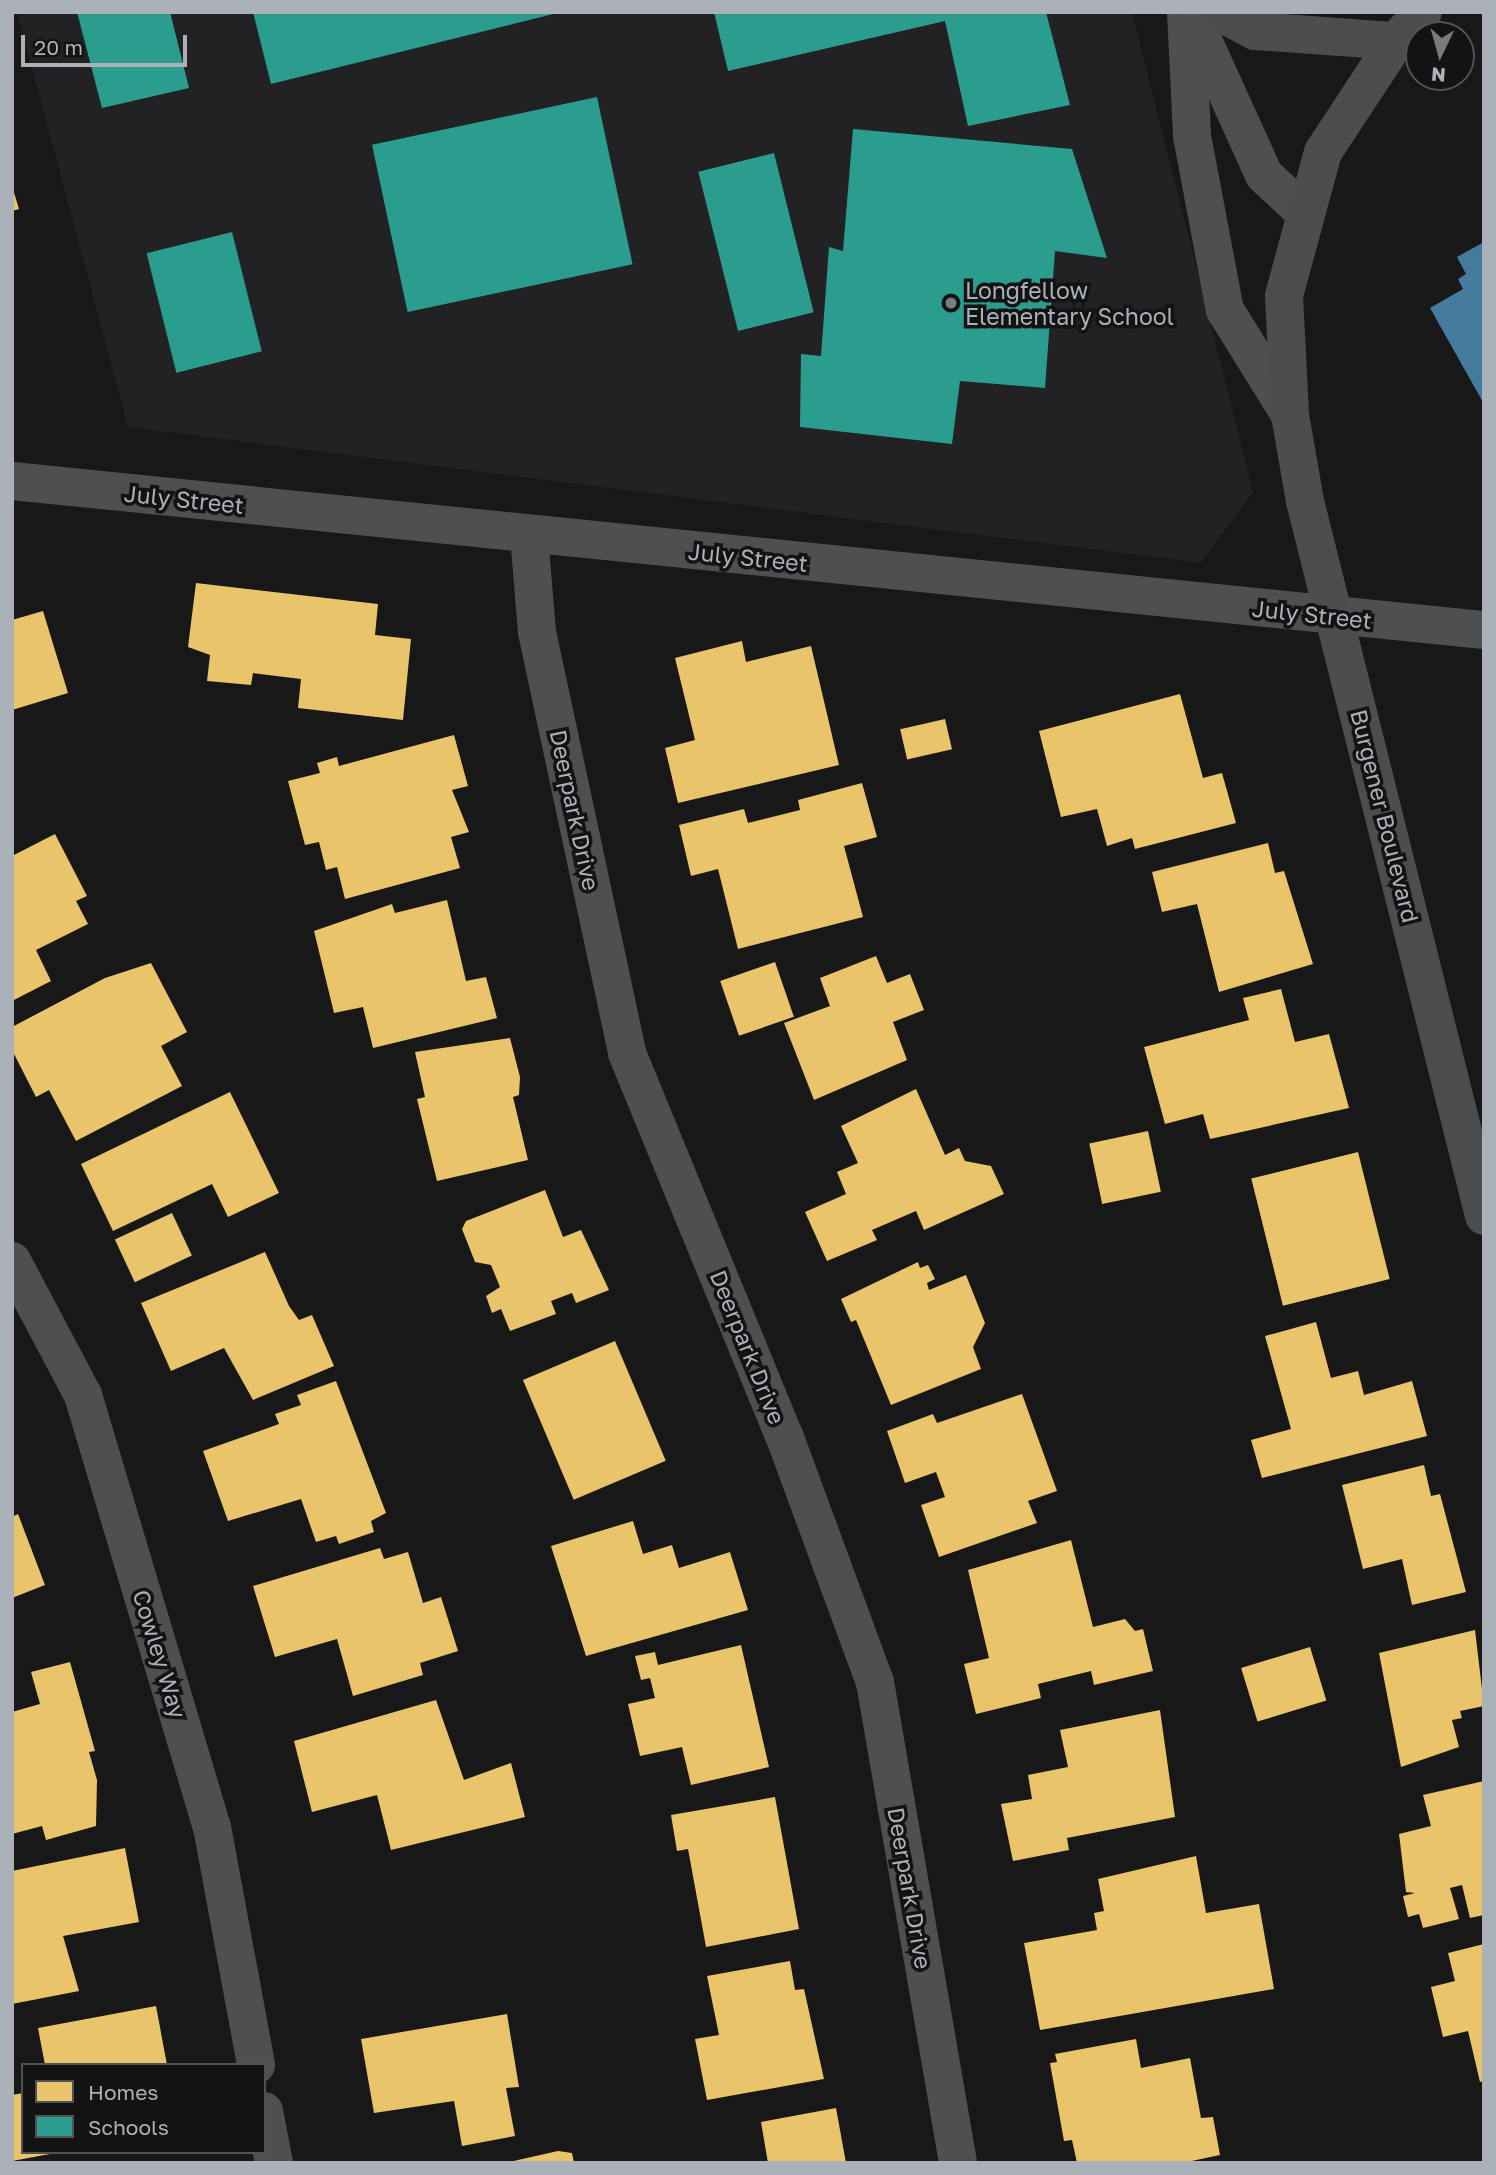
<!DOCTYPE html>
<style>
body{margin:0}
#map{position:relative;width:1496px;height:2175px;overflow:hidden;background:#181819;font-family:"Golos Text",sans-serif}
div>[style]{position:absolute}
.built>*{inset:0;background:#222224}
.homes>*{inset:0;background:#e9c46a;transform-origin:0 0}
.schools>*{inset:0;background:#2a9d8f;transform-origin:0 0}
.public>*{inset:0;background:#457b9d}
.minor>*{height:38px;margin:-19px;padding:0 19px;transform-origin:19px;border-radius:19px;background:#4d4f51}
.tertiary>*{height:38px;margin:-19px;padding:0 19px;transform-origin:19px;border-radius:19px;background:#4d4f51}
.secondary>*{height:38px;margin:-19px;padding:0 19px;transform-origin:19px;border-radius:19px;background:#4c4d4f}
.dots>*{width:19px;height:19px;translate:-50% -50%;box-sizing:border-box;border:4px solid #131314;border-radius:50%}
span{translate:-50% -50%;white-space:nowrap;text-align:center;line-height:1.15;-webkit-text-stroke:7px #131314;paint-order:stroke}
.poi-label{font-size:23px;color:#abb1b8}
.left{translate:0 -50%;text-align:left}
.street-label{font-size:23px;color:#abb1b8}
.frame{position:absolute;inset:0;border:14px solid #abb1b8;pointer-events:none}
.legend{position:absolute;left:21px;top:2063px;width:245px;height:91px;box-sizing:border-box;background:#131314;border:2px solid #505256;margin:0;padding:9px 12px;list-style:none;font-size:21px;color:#abb1b8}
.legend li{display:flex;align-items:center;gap:14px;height:35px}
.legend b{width:35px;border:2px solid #505256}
.north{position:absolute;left:1405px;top:21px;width:70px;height:70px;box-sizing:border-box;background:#131314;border:2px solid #505256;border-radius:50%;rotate:185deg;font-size:19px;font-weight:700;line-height:28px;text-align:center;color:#abb1b8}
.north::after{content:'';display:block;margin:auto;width:24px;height:32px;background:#787b80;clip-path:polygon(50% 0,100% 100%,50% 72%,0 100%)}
.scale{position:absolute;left:21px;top:35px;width:166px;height:32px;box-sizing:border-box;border:4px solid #abb1b8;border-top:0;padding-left:9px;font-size:21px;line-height:24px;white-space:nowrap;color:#abb1b8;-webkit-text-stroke:5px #131314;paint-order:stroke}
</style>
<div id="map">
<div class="built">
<i style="clip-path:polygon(17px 12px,1132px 12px,1253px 492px,1201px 563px,128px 427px)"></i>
</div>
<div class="homes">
<i style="clip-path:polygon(12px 186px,19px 209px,12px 211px)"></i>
<i style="clip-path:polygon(196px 583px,378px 604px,375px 635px,411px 639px,403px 720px,298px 708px,301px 679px,253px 673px,251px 685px,207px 681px,210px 655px,188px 647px)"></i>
<i style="clip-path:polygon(43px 611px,68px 693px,12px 710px,12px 620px)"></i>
<i style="clip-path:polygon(742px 641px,746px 662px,811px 646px,839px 765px,678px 803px,665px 748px,695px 740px,675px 658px)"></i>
<i style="clip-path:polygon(1180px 694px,1203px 778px,1222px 773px,1236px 823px,1135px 849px,1132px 838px,1107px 846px,1097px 809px,1061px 817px,1039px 731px)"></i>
<i style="left:945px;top:719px;width:31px;height:46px;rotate:77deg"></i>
<i style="clip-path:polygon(454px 735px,468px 786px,452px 790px,469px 832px,451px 837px,460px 868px,345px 899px,337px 867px,326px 870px,319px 842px,305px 845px,288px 781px,320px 773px,317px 763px,337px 757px,339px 766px)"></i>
<i style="clip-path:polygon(862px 783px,877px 837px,844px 846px,863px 917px,738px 949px,718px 869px,691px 876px,679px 825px,744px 809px,748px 823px,800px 810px,798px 800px)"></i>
<i style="clip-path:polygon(55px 834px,87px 896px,76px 901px,88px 924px,36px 950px,51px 981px,12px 1001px,12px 856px)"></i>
<i style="clip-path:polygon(1268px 843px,1275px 873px,1284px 871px,1313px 964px,1219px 992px,1197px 904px,1162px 912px,1152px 872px)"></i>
<i style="clip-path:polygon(447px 900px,466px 981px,486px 977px,497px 1018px,373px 1048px,363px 1007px,334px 1013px,314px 931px,392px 904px,395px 913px)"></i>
<i style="clip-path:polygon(876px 956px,887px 983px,910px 974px,924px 1010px,893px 1022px,907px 1060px,814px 1100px,784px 1023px,830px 1006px,820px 978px)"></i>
<i style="left:775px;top:962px;width:58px;height:58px;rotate:71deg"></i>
<i style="clip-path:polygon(151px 963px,187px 1032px,161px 1046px,182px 1086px,76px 1141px,49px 1090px,36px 1097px,12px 1050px,12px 1027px,105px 978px)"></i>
<i style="clip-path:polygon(1281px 989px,1295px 1042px,1329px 1034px,1349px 1108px,1210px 1139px,1203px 1114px,1165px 1124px,1144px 1047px,1249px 1020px,1243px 998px)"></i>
<i style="clip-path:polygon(510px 1038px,520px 1077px,519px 1095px,513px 1097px,528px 1160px,437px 1181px,417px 1099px,425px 1097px,415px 1052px)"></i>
<i style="clip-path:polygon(916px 1089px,945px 1155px,959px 1148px,965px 1161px,991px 1166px,1004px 1194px,924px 1230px,916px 1211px,872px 1230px,877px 1240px,827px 1261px,805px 1212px,846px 1194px,837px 1172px,858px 1163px,841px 1126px)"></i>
<i style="clip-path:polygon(230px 1092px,279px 1193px,228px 1217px,212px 1184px,113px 1231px,81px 1164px)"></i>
<i style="left:1148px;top:1131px;width:62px;height:60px;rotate:78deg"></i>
<i style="left:1358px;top:1152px;width:131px;height:110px;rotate:76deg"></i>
<i style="clip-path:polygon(545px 1190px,563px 1237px,581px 1230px,609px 1290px,576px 1303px,572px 1293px,551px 1301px,556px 1314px,510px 1331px,501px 1309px,492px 1313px,486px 1296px,500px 1287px,491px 1265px,475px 1262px,462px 1229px,466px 1221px)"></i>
<i style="left:172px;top:1213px;width:47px;height:63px;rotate:65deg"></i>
<i style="clip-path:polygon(265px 1252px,289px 1306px,299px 1320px,312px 1315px,334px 1366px,253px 1400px,224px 1348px,171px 1371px,141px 1303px)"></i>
<i style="clip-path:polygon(918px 1262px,920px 1268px,928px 1265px,935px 1279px,927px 1283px,929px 1290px,966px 1275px,985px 1323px,973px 1347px,981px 1369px,891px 1405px,856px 1320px,851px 1322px,841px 1299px)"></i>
<i style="clip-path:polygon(1316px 1322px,1331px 1378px,1358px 1371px,1364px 1395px,1412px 1381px,1427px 1436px,1262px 1478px,1251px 1440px,1291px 1429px,1265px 1336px)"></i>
<i style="left:615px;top:1341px;width:130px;height:100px;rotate:67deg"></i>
<i style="clip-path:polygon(336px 1381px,386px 1513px,371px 1521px,374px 1532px,339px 1544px,336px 1536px,316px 1542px,301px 1499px,228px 1521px,203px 1451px,279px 1424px,275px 1414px,301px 1405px,297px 1395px)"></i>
<i style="clip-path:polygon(1022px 1394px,1057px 1491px,1028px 1501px,1037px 1523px,939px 1557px,921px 1505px,945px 1497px,936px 1472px,905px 1483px,887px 1431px,933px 1414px,937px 1423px)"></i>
<i style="clip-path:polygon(1424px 1465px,1431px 1496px,1440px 1494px,1466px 1592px,1412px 1605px,1402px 1559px,1363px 1569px,1342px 1485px)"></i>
<i style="clip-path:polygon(18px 1514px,45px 1585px,12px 1598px,12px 1517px)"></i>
<i style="clip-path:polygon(633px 1521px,643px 1554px,672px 1545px,679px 1568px,730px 1552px,748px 1610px,586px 1656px,551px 1546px)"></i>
<i style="clip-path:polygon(1071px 1540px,1093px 1627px,1125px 1619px,1135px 1631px,1143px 1629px,1153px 1671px,1094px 1685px,1091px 1671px,1038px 1684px,1041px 1698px,976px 1714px,964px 1664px,989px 1658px,968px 1570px)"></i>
<i style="clip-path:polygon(380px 1548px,384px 1559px,408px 1552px,423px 1603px,441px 1597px,458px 1651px,420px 1663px,423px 1675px,353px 1696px,337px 1639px,275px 1657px,253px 1586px)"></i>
<i style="clip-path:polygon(1475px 1630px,1484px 1706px,1460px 1711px,1462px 1718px,1452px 1720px,1459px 1747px,1401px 1767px,1379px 1653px)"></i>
<i style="clip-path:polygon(741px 1645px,769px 1767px,691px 1785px,682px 1747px,640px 1756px,628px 1704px,655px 1698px,650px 1678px,641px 1680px,635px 1656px,655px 1652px,658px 1665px)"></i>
<i style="left:1310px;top:1647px;width:56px;height:72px;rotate:73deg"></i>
<i style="clip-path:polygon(70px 1662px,95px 1751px,89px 1752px,97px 1780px,96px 1826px,46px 1840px,42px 1826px,12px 1834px,12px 1712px,40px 1704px,31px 1672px)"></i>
<i style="clip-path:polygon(436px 1700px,464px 1780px,511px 1763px,525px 1817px,391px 1850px,377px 1795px,312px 1812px,294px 1741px)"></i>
<i style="clip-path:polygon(1160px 1710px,1175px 1817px,1067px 1838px,1069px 1850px,1013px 1861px,1001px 1804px,1032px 1799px,1028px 1775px,1068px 1767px,1060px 1730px)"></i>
<i style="clip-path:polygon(1484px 1781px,1484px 1915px,1470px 1918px,1462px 1885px,1450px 1888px,1459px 1919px,1423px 1928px,1419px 1914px,1408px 1917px,1403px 1896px,1415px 1893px,1406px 1892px,1399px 1834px,1431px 1826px,1423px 1795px)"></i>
<i style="clip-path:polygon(775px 1797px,799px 1929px,706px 1947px,688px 1849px,677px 1851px,671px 1815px)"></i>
<i style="clip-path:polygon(125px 1848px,139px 1922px,63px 1936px,79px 1991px,12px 2004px,12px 1871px)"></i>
<i style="clip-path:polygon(1196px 1856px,1206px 1913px,1259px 1904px,1274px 1989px,1040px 2030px,1024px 1943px,1097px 1930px,1094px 1913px,1104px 1911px,1098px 1879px)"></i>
<i style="clip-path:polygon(1484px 1944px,1484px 2081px,1480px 2082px,1468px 2031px,1443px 2037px,1431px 1987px,1455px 1981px,1448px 1953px)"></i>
<i style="clip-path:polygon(790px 1961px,795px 1990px,804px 1989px,824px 2079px,707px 2100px,695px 2039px,719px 2035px,707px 1976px)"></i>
<i style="clip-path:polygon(156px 2006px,167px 2065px,45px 2065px,38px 2028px)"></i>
<i style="clip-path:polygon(507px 2014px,519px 2087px,506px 2088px,515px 2136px,462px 2146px,454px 2101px,374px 2113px,361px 2039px)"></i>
<i style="clip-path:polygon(1136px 2039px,1141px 2068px,1190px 2058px,1201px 2118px,1213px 2117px,1220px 2155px,1182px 2163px,1077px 2163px,1072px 2140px,1064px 2141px,1050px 2063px,1057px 2062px,1055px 2054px)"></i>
<i style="clip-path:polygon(23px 2093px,23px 2152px,50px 2154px,12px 2161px,12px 2095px)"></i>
<i style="clip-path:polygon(836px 2108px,846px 2163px,768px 2163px,761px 2122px)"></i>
<i style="clip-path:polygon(558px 2151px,572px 2153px,574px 2163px,505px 2163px)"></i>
</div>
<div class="schools">
<i style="clip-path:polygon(77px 12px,170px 12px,189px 88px,102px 108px)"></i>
<i style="clip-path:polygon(253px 12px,557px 12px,557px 13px,271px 84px)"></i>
<i style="clip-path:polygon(714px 12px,1046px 12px,1070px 105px,968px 126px,945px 21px,728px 71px)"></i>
<i style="left:597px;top:97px;width:171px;height:230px;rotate:78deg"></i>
<i style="clip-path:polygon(853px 129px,1072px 149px,1107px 258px,1055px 251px,1045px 388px,960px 381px,952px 444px,800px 427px,801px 354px,821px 356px,829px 247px,843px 251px)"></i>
<i style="left:774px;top:153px;width:164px;height:78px;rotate:76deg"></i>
<i style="left:232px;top:232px;width:123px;height:88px;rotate:76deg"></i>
</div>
<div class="public">
<i style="clip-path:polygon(1484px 242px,1484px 404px,1430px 308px,1463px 289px,1458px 279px,1466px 274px,1457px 257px)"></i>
</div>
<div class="minor">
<i style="left:12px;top:481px;width:1480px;rotate:5.78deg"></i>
<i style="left:529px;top:535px;width:97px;rotate:85.3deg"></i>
<i style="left:537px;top:632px;width:431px;rotate:77.9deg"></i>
<i style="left:627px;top:1053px;width:413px;rotate:67.7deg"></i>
<i style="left:784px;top:1435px;width:263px;rotate:69.8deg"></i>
<i style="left:875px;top:1682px;width:488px;rotate:80.2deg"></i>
<i style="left:12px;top:1261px;width:152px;rotate:62.1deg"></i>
<i style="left:83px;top:1395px;width:451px;rotate:73.4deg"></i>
<i style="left:212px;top:1827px;width:242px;rotate:79.5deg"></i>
<i style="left:264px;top:2111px;width:53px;rotate:79.1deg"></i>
</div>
<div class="tertiary">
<i style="left:1186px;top:12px;width:124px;rotate:87.2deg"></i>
<i style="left:1192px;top:136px;width:177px;rotate:79.3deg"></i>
<i style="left:1225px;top:310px;width:123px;rotate:58.2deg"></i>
<i style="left:1197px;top:27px;width:162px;rotate:65.6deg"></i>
<i style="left:1264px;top:175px;width:53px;rotate:42.7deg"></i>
</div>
<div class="secondary">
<i style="left:1219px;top:12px;width:41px;rotate:27.8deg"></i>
<i style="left:1255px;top:31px;width:141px;rotate:4.1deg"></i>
<i style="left:1423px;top:12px;width:40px;rotate:133deg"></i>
<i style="left:1396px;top:41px;width:133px;rotate:123.3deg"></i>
<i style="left:1323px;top:152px;width:149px;rotate:105.2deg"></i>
<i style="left:1284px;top:296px;width:119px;rotate:87.1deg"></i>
<i style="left:1290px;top:415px;width:87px;rotate:80.1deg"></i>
<i style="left:1305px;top:501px;width:737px;rotate:75.94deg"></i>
</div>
<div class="dots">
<i style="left:951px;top:303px;background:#787b80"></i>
</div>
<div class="poi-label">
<span class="left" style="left:965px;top:303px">Longfellow<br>Elementary School</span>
</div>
<div class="street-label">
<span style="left:184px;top:499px;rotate:6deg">July Street</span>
<span style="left:748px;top:557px;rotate:6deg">July Street</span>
<span style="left:1312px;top:614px;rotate:6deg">July Street</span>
<span style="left:575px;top:810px;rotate:78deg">Deerpark Drive</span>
<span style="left:1385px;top:816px;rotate:76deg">Burgener Boulevard</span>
<span style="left:748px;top:1347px;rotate:68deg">Deerpark Drive</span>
<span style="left:160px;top:1654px;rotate:73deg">Cowley Way</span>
<span style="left:910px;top:1888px;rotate:80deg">Deerpark Drive</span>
</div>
<div class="frame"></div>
<ul class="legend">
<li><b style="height:19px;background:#e9c46a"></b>Homes</li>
<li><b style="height:19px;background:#2a9d8f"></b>Schools</li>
</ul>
<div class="north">N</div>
<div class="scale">20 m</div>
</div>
